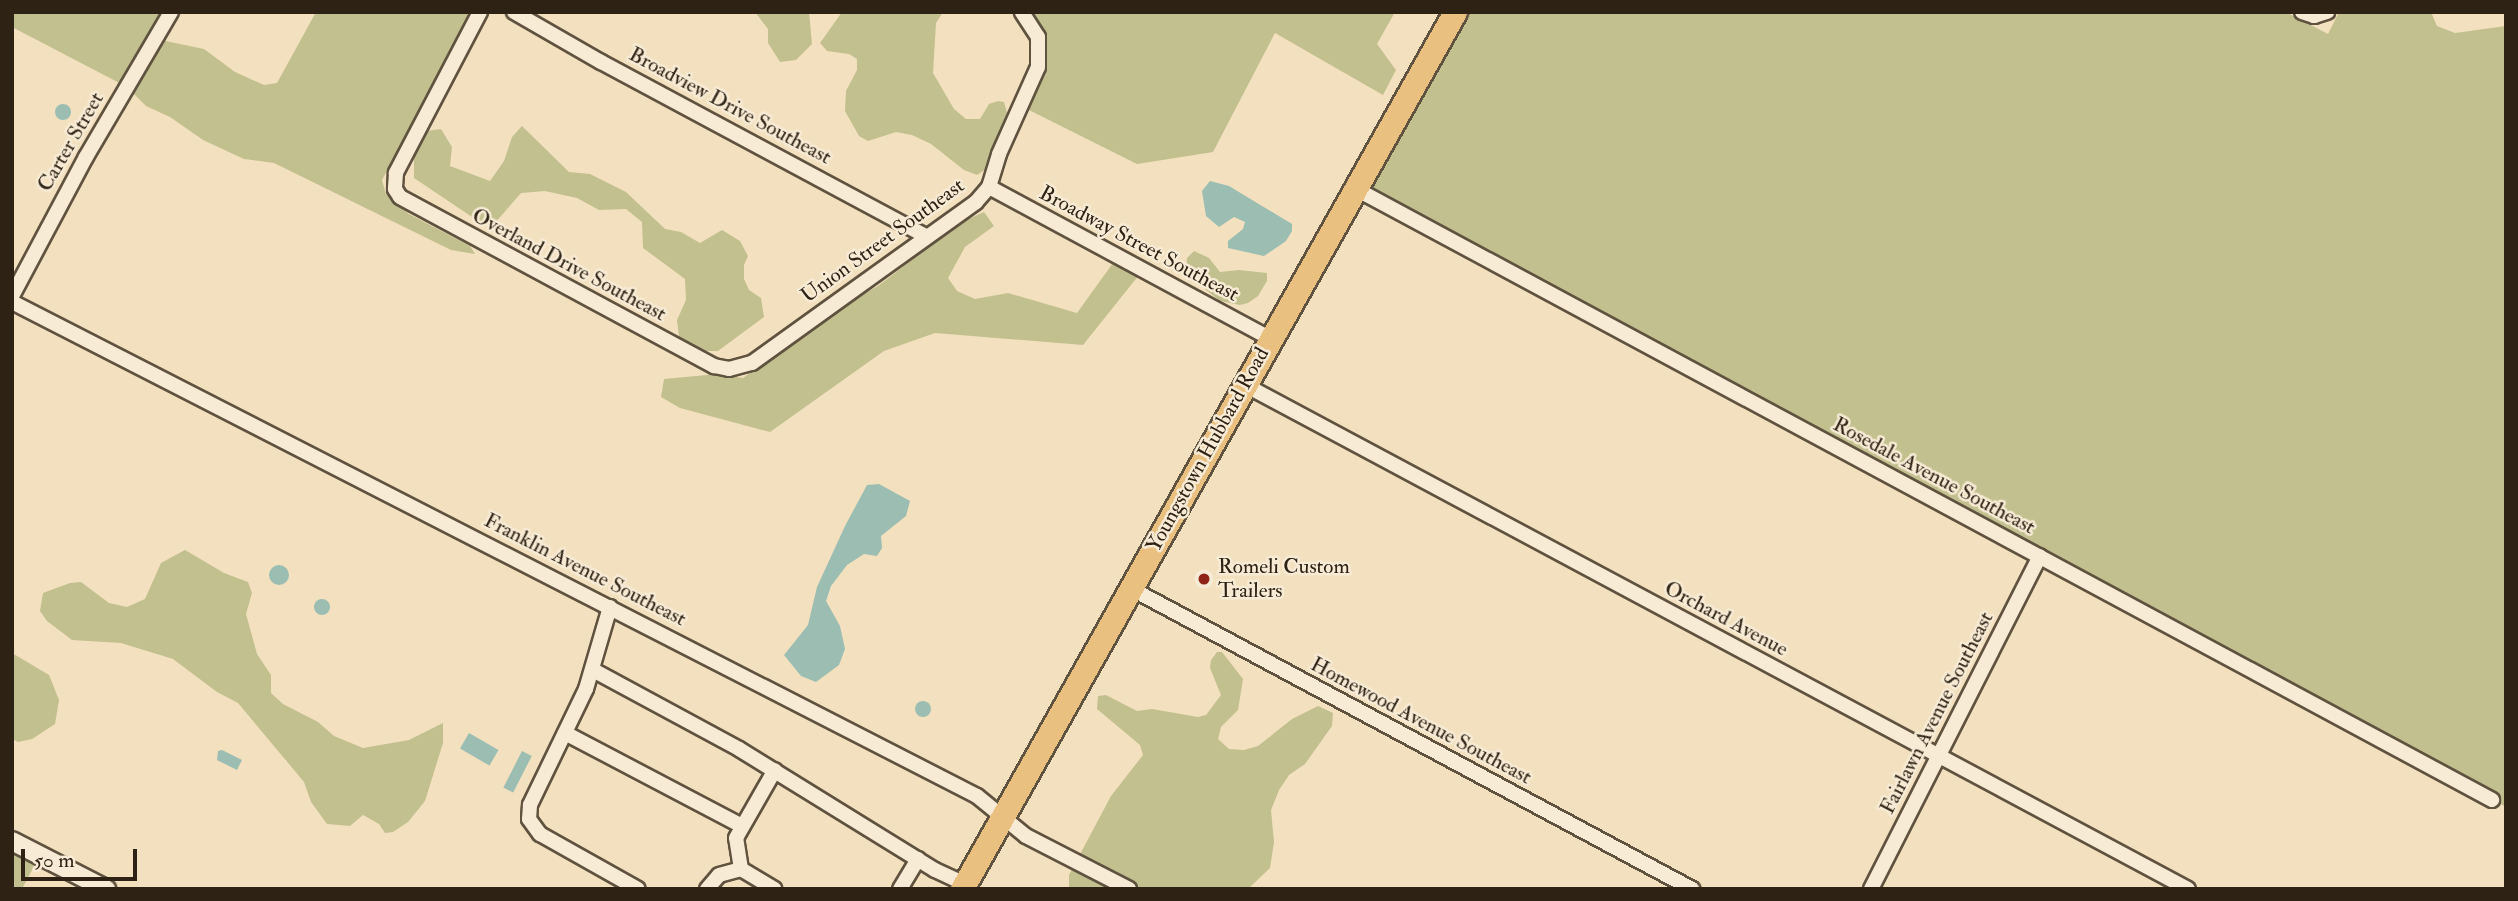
<!DOCTYPE html>
<style>
body{margin:0}
#map{position:relative;width:2518px;height:901px;overflow:hidden;background:#f3e0bf;font-family:"IM FELL Double Pica",serif}
div>[style]{position:absolute}
.green>*{inset:0;background:#c2c08e}
.water>*{inset:0;background:#9bbdb2;transform-origin:0 0}
.round{border-radius:50%}
.roads{filter:drop-shadow(2px 0 #5f523f) drop-shadow(-2px 0 #5f523f) drop-shadow(0 2px #5f523f) drop-shadow(0 -2px #5f523f)}
.minor>*{height:14px;margin:-7px;padding:0 7px;transform-origin:7px;border-radius:7px;background:#f7ebd5}
.tertiary>*{height:18px;margin:-9px;padding:0 9px;transform-origin:9px;border-radius:9px;background:#f7ebd5}
.primary>*{height:23px;margin:-11.5px;padding:0 11.5px;transform-origin:11.5px;border-radius:11.5px;background:#eac080}
.dots>*{width:19px;height:19px;translate:-50% -50%;box-sizing:border-box;border:4px solid #f7ebd5;border-radius:50%}
span{translate:-50% -50%;white-space:nowrap;text-align:center;line-height:1.15;-webkit-text-stroke:5px #f7ebd5;paint-order:stroke}
.street-label{font-size:21px;color:#2e2214}
.poi-label{font-size:21px;color:#2e2214}
.left{translate:0 -50%;text-align:left}
.frame{position:absolute;inset:0;border:14px solid #2e2214;pointer-events:none}
.scale{position:absolute;left:21px;top:849px;width:116px;height:32px;box-sizing:border-box;border:4px solid #2e2214;border-top:0;padding-left:9px;font-size:21px;line-height:24px;white-space:nowrap;color:#2e2214;-webkit-text-stroke:5px #f7ebd5;paint-order:stroke}
</style>
<div id="map">
<div class="green">
<i style="clip-path:polygon(12px 12px,171px 12px,156px 39px,204px 49px,235px 72px,264px 85px,277px 83px,316px 12px,471px 12px,382px 180px,386px 194px,409px 214px,470px 246px,475px 254px,451px 250px,274px 163px,244px 159px,203px 140px,170px 117px,146px 106px,127px 87px,12px 27px)"></i>
<i style="clip-path:polygon(755px 12px,809px 12px,812px 44px,796px 60px,780px 62px,768px 43px,768px 29px)"></i>
<i style="clip-path:polygon(842px 12px,943px 12px,936px 23px,933px 73px,954px 109px,966px 119px,980px 119px,989px 104px,998px 101px,1004px 102px,1007px 113px,986px 169px,977px 175px,964px 170px,931px 144px,912px 135px,896px 132px,868px 141px,859px 136px,845px 111px,846px 91px,857px 70px,857px 59px,849px 54px,827px 51px,820px 43px)"></i>
<i style="clip-path:polygon(1022px 12px,1395px 12px,1377px 44px,1396px 70px,1383px 95px,1275px 33px,1213px 152px,1137px 164px,1021px 106px,1040px 54px)"></i>
<i style="clip-path:polygon(1455px 12px,2286px 12px,2328px 34px,2339px 12px,2431px 12px,2437px 26px,2455px 33px,2506px 26px,2506px 807px,1356px 189px)"></i>
<i style="clip-path:polygon(522px 126px,569px 172px,590px 174px,626px 192px,665px 229px,681px 232px,700px 243px,722px 230px,740px 241px,748px 256px,744px 265px,744px 279px,749px 290px,761px 298px,764px 317px,718px 351px,702px 351px,680px 345px,677px 320px,686px 300px,685px 279px,643px 248px,642px 222px,626px 209px,599px 210px,577px 198px,545px 191px,521px 193px,494px 224px,484px 225px,414px 178px,414px 153px,426px 131px,441px 129px,452px 147px,450px 166px,490px 181px,504px 161px,512px 137px)"></i>
<i style="clip-path:polygon(984px 212px,994px 226px,965px 247px,948px 278px,957px 291px,975px 299px,1008px 293px,1077px 313px,1113px 263px,1139px 275px,1083px 345px,935px 333px,884px 351px,770px 432px,680px 408px,661px 397px,664px 379px,718px 374px,743px 378px,828px 315px,878px 286px,960px 223px)"></i>
<i style="clip-path:polygon(1194px 251px,1209px 258px,1220px 272px,1239px 270px,1267px 273px,1267px 281px,1258px 296px,1248px 303px,1240px 305px,1220px 301px,1186px 274px,1187px 258px)"></i>
<i style="clip-path:polygon(185px 550px,224px 573px,248px 582px,252px 593px,246px 614px,257px 654px,271px 675px,271px 693px,283px 704px,318px 722px,334px 736px,363px 748px,409px 740px,443px 723px,443px 743px,425px 801px,408px 822px,393px 832px,385px 833px,379px 824px,363px 815px,350px 826px,327px 824px,311px 802px,304px 782px,238px 703px,217px 692px,173px 659px,121px 643px,72px 640px,47px 621px,40px 611px,43px 593px,70px 583px,81px 582px,109px 603px,127px 607px,145px 599px,161px 563px)"></i>
<i style="clip-path:polygon(1217px 652px,1222px 652px,1243px 679px,1238px 710px,1221px 727px,1218px 739px,1229px 749px,1244px 750px,1258px 746px,1292px 719px,1318px 706px,1333px 713px,1332px 726px,1305px 764px,1289px 775px,1279px 790px,1271px 810px,1274px 842px,1270px 868px,1250px 887px,1069px 889px,1069px 875px,1111px 796px,1143px 755px,1140px 745px,1097px 709px,1098px 696px,1106px 695px,1137px 711px,1152px 709px,1198px 717px,1206px 715px,1221px 695px,1210px 668px,1211px 660px)"></i>
<i style="clip-path:polygon(12px 653px,49px 675px,59px 700px,55px 724px,32px 739px,18px 742px,12px 739px)"></i>
<i style="clip-path:polygon(12px 841px,40px 855px,22px 889px,12px 889px)"></i>
</div>
<div class="water">
<i class="round" style="left:55px;top:104px;width:16px;height:16px"></i>
<i style="clip-path:polygon(1210px 181px,1229px 186px,1292px 224px,1292px 231px,1286px 241px,1264px 256px,1228px 248px,1228px 241px,1243px 229px,1245px 222px,1234px 217px,1219px 227px,1206px 216px,1202px 191px)"></i>
<i style="clip-path:polygon(879px 484px,910px 501px,906px 516px,881px 536px,882px 548px,877px 556px,864px 554px,847px 565px,831px 586px,826px 601px,840px 626px,845px 649px,839px 665px,816px 682px,801px 676px,784px 655px,808px 625px,817px 587px,845px 526px,867px 485px)"></i>
<i class="round" style="left:269px;top:565px;width:20px;height:20px"></i>
<i class="round" style="left:314px;top:599px;width:16px;height:16px"></i>
<i class="round" style="left:915px;top:701px;width:16px;height:16px"></i>
<i style="left:469px;top:733px;width:34px;height:18px;rotate:30deg"></i>
<i style="clip-path:polygon(222px 750px,242px 760px,237px 770px,217px 760px,218px 751px)"></i>
<i style="left:522px;top:751px;width:11px;height:41px;rotate:27deg"></i>
</div>
<div class="roads">
<div class="minor">
<i style="left:480px;top:12px;width:182px;rotate:117.6deg"></i>
<i style="left:396px;top:173px;width:16px;rotate:94deg"></i>
<i style="left:395px;top:189px;width:9px;rotate:58deg"></i>
<i style="left:400px;top:197px;width:357px;rotate:28.3deg"></i>
<i style="left:714px;top:366px;width:15px;rotate:11deg"></i>
<i style="left:729px;top:369px;width:24px;rotate:-15deg"></i>
<i style="left:752px;top:363px;width:276px;rotate:-35.7deg"></i>
<i style="left:976px;top:202px;width:20px;rotate:-49deg"></i>
<i style="left:989px;top:187px;width:34px;rotate:-73deg"></i>
<i style="left:999px;top:154px;width:95px;rotate:-65.9deg"></i>
<i style="left:1038px;top:67px;width:30px;rotate:-90deg"></i>
<i style="left:1038px;top:37px;width:30px;rotate:-123deg"></i>
<i style="left:514px;top:12px;width:100px;rotate:29.9deg"></i>
<i style="left:601px;top:62px;width:369px;rotate:28.2deg"></i>
<i style="left:2302px;top:12px;width:13px;rotate:18deg"></i>
<i style="left:2314px;top:16px;width:14px;rotate:-17deg"></i>
<i style="left:989px;top:187px;width:319px;rotate:28.3deg"></i>
<i style="left:1356px;top:189px;width:1290px;rotate:28.27deg"></i>
<i style="left:12px;top:296px;width:157px;rotate:-62deg"></i>
<i style="left:86px;top:157px;width:168px;rotate:-59.6deg"></i>
<i style="left:12px;top:302px;width:1084px;rotate:27.11deg"></i>
<i style="left:977px;top:796px;width:63px;rotate:39.2deg"></i>
<i style="left:1026px;top:836px;width:116px;rotate:27.2deg"></i>
<i style="left:1245px;top:385px;width:1069px;rotate:28.12deg"></i>
<i style="left:1130px;top:588px;width:638px;rotate:28.17deg"></i>
<i style="left:610px;top:607px;width:85px;rotate:106.3deg"></i>
<i style="left:586px;top:689px;width:129px;rotate:115.8deg"></i>
<i style="left:530px;top:805px;width:14px;rotate:94deg"></i>
<i style="left:529px;top:819px;width:19px;rotate:54deg"></i>
<i style="left:540px;top:834px;width:112px;rotate:29.3deg"></i>
<i style="left:593px;top:670px;width:166px;rotate:28.4deg"></i>
<i style="left:739px;top:749px;width:230px;rotate:31.7deg"></i>
<i style="left:935px;top:870px;width:33px;rotate:25deg"></i>
<i style="left:565px;top:733px;width:200px;rotate:27.7deg"></i>
<i style="left:741px;top:869px;width:31px;rotate:-99deg"></i>
<i style="left:736px;top:838px;width:78px;rotate:-60.2deg"></i>
<i style="left:707px;top:889px;width:18px;rotate:-49deg"></i>
<i style="left:719px;top:875px;width:23px;rotate:-15deg"></i>
<i style="left:741px;top:869px;width:39px;rotate:31deg"></i>
<i style="left:900px;top:889px;width:35px;rotate:-59deg"></i>
<i style="left:1871px;top:889px;width:373px;rotate:-63.1deg"></i>
</div>
<div class="tertiary">
<i style="left:12px;top:841px;width:106px;rotate:27.1deg"></i>
</div>
<div class="primary">
<i style="left:962px;top:889px;width:1006px;rotate:-60.66deg"></i>
</div>
</div>
<div class="dots">
<i style="left:1204px;top:579px;background:#8f2418"></i>
</div>
<div class="street-label">
<span style="left:730px;top:106px;rotate:28deg">Broadview Drive Southeast</span>
<span style="left:71px;top:142px;rotate:-60deg">Carter Street</span>
<span style="left:883px;top:241px;rotate:-36deg">Union Street Southeast</span>
<span style="left:1139px;top:244px;rotate:28deg">Broadway Street Southeast</span>
<span style="left:569px;top:265px;rotate:28deg">Overland Drive Southeast</span>
<span style="left:1208px;top:450px;rotate:-61deg">Youngstown Hubbard Road</span>
<span style="left:1934px;top:476px;rotate:28deg">Rosedale Avenue Southeast</span>
<span style="left:585px;top:570px;rotate:27deg">Franklin Avenue Southeast</span>
<span style="left:1726px;top:619px;rotate:28deg">Orchard Avenue</span>
<span style="left:1937px;top:713px;rotate:-63deg">Fairlawn Avenue Southeast</span>
<span style="left:1421px;top:721px;rotate:28deg">Homewood Avenue Southeast</span>
</div>
<div class="poi-label">
<span class="left" style="left:1218px;top:579px">Romeli Custom<br>Trailers</span>
</div>
<div class="frame"></div>
<div class="scale">50 m</div>
</div>
